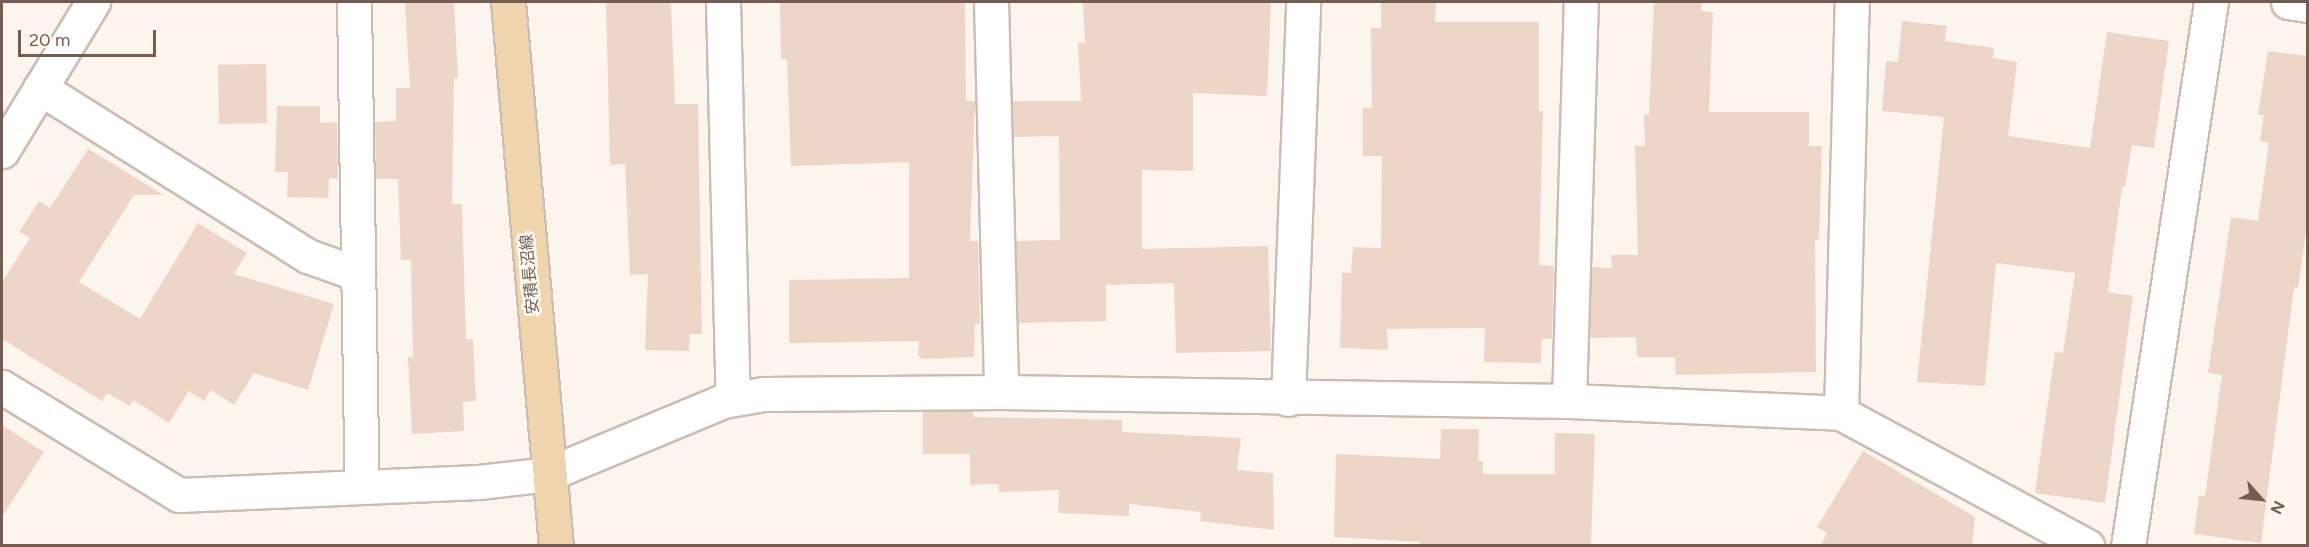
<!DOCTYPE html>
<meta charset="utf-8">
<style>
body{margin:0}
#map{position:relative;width:2309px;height:547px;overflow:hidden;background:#fbf5ed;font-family:Figtree,"Noto Sans JP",sans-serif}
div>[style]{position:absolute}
.building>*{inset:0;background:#edd5c8;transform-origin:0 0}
.roads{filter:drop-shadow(2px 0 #ccbdb3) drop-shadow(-2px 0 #ccbdb3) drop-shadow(0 2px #ccbdb3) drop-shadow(0 -2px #ccbdb3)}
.minor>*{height:33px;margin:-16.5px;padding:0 16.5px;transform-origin:16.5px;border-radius:16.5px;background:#fff}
.major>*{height:33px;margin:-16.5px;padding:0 16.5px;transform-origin:16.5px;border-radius:16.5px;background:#f0d4ae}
span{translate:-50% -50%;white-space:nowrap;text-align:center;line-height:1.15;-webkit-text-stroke:5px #fdf9f3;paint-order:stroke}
.street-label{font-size:16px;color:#745c52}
.frame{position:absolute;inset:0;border:3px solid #745c52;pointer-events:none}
.north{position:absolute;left:2231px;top:469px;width:60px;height:60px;-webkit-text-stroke:4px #fdf9f3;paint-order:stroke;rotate:117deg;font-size:16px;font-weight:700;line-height:24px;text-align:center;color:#745c52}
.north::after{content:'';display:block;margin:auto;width:21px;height:27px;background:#745c52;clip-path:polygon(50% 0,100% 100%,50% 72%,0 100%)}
.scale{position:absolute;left:18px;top:30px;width:138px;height:27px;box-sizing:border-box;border:3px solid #745c52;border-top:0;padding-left:8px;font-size:18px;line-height:21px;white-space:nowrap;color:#745c52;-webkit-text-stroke:4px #fdf9f3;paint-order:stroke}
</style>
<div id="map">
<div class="building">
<i style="clip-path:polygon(405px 2px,454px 2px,458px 78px,454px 78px,452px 204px,462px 204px,466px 339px,473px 339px,476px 401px,463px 402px,464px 431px,412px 434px,408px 357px,413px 357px,411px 260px,401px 260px,398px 179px,376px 179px,375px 122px,396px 121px,396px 88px,410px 88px)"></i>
<i style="clip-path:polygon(606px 2px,671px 2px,675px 104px,698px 104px,702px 334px,690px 334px,689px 351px,645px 350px,648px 274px,630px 275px,625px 164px,610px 165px)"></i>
<i style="clip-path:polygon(780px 2px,965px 2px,966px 101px,975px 101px,970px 241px,978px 241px,980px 324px,975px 324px,974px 357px,923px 359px,918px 356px,919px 341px,789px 343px,789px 280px,909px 278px,909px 162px,791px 166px,787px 59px,781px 59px)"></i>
<i style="clip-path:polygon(1083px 2px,1271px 2px,1267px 96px,1193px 93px,1193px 171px,1142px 170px,1142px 249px,1268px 246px,1271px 351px,1176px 353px,1174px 283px,1106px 285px,1106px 321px,1018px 323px,1016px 241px,1060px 240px,1059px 136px,1013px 137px,1012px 101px,1081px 101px,1078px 43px,1085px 43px)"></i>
<i style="clip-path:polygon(1381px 2px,1436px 2px,1435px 22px,1539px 22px,1539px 111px,1543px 111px,1539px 265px,1554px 266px,1552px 339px,1542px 339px,1541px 363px,1484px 362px,1485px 328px,1387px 329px,1388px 350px,1340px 348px,1342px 273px,1351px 273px,1353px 247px,1381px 248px,1382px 156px,1363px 156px,1363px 108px,1372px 108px,1371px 28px,1381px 28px)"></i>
<i style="clip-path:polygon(1654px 2px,1702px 3px,1701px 11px,1713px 12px,1709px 112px,1809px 112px,1809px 146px,1822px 146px,1819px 240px,1815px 240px,1816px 372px,1676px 375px,1675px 357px,1637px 357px,1636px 337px,1590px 338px,1592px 267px,1612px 268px,1611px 255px,1638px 255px,1635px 146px,1645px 146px,1644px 115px,1649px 115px)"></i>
<i style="clip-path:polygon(1902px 21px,1947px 26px,1945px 41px,1994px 48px,1993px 58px,2017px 62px,2008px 136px,2090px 148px,2107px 32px,2169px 41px,2154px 148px,2132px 145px,2125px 187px,2122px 187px,2108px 292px,2133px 296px,2105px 503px,2035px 493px,2055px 352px,2063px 353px,2075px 273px,1996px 263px,1985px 386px,1917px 382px,1944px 117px,1882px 111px,1886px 61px,1898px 62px)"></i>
<i style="clip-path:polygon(2268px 51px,2307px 56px,2307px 224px,2298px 288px,2294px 287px,2261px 543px,2194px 534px,2199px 496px,2205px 496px,2222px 375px,2208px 373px,2231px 217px,2258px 221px,2269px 143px,2260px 141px,2264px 115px,2258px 115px)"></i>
<i style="left:266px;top:64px;width:59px;height:48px;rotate:89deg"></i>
<i style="clip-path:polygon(277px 106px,320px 106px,320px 123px,337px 122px,338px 179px,329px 178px,328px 198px,287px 197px,288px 172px,275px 172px)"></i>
<i style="clip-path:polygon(88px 149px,164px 195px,134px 195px,79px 282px,140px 319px,198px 223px,247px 253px,234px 274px,334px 304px,308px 390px,254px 373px,234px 405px,211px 390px,204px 401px,189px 391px,169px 423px,133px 400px,130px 406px,107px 393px,102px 401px,2px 339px,2px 282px,30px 238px,19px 232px,39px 201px,50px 208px)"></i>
<i style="clip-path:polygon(923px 411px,973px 411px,973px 417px,1122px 420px,1122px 432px,1241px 438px,1237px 470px,1273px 473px,1274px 530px,1200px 521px,1201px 512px,1129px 504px,1129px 516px,1058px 513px,1059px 490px,999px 492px,999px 484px,970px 485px,970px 454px,923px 454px)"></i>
<i style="clip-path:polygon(2px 425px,44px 452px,2px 517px)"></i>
<i style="clip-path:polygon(1441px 429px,1479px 429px,1478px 461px,1483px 461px,1483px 474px,1555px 474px,1555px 433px,1595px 434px,1591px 546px,1420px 546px,1420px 542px,1334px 537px,1336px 454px,1440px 459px)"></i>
<i style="clip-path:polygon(1863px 451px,1975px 517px,1972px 546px,1820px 546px,1827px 533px,1817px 527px)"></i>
</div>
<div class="roads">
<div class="minor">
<i style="left:354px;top:2px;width:485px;rotate:89.1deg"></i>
<i style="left:723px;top:2px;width:397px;rotate:88.6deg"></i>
<i style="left:991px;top:2px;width:390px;rotate:88.5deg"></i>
<i style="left:2288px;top:2px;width:20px;rotate:9deg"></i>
<i style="left:40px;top:88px;width:316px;rotate:32.1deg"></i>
<i style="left:308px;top:256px;width:53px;rotate:19.8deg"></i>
<i style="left:2px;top:151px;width:175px;rotate:-58.6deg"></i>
<i style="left:2px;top:387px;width:207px;rotate:31.4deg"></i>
<i style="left:179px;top:495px;width:300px;rotate:-2.5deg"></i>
<i style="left:479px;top:482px;width:69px;rotate:-6.6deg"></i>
<i style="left:548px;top:474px;width:190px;rotate:-22.6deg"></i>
<i style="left:723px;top:401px;width:41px;rotate:-9.9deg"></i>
<i style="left:763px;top:394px;width:238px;rotate:-0.5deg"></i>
<i style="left:1001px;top:392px;width:568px;rotate:0.91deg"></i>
<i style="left:1569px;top:401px;width:272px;rotate:2.5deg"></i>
<i style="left:1841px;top:413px;width:280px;rotate:28.4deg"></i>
<i style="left:1288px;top:399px;width:397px;rotate:-87.8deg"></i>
<i style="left:1569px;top:401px;width:399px;rotate:-88.3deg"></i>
<i style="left:1841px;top:413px;width:411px;rotate:-88.5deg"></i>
<i style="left:2128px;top:546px;width:550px;rotate:-81.33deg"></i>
</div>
<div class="major">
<i style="left:508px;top:2px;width:546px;rotate:84.96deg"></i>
</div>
</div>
<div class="street-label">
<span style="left:530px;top:274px;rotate:-95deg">安積長沼線</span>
</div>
<div class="frame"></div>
<div class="north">N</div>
<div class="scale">20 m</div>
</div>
